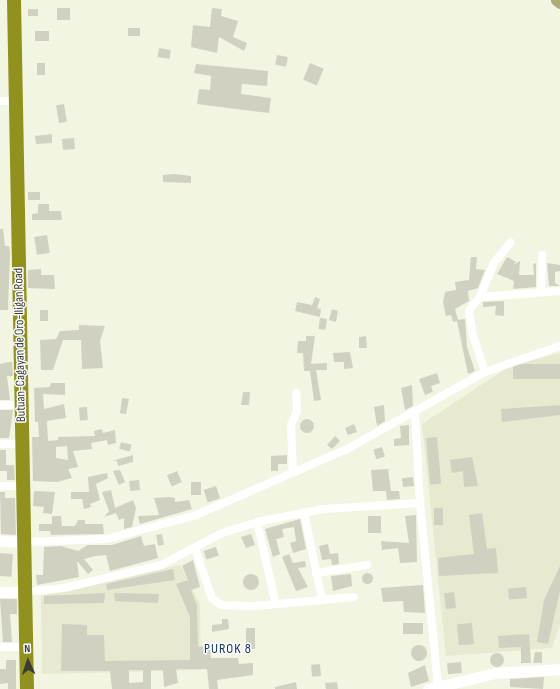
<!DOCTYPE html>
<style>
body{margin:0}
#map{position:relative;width:560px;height:689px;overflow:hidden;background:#f3f5e3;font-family:"Sofia Sans Condensed",sans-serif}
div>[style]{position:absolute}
.built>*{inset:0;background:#e7e9d1}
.river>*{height:11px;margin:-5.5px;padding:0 5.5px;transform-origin:5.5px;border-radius:5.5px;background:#acae73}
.building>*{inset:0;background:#d0d1c0;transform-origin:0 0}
.round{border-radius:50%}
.street>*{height:8px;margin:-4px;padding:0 4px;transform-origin:4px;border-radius:4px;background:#fff}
.secondary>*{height:11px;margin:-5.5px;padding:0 5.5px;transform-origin:5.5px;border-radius:5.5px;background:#fff}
.highway>*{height:14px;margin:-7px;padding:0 7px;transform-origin:7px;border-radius:7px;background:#91911d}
span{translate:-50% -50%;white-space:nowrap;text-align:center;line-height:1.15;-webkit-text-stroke:3px #fff;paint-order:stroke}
.street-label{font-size:13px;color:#3b3c35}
.neighbourhood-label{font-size:14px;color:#133367;letter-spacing:1px}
.north{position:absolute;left:8px;top:641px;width:40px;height:40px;-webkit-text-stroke:3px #fff;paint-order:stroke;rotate:357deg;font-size:11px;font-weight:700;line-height:16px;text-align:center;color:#3b3c35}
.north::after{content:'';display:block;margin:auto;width:14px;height:18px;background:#3b3c35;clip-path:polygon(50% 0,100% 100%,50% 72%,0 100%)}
</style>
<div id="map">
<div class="built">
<i style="clip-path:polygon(560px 353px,560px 625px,552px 648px,446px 656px,422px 424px,510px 366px)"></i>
<i style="clip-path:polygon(180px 565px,200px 604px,201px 670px,42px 674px,41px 596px)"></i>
</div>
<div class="river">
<i style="left:556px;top:0;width:5px;rotate:37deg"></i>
</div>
<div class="building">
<i style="left:57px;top:8px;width:13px;height:12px"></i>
<i style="clip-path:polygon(212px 8px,222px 9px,221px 16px,238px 21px,233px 37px,247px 43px,244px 51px,219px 37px,217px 53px,191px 47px,193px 25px,210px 27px)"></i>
<i style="left:28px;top:9px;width:10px;height:7px"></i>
<i style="left:128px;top:28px;width:12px;height:8px"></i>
<i style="left:49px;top:31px;width:10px;height:14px;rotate:90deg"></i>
<i style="left:159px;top:48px;width:12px;height:9px;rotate:9deg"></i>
<i style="left:277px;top:55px;width:11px;height:10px;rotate:10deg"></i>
<i style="left:37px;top:63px;width:8px;height:12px"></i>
<i style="left:310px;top:63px;width:15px;height:18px;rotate:23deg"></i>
<i style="clip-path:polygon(196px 64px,268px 71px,267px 86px,242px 84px,241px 94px,271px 98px,269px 113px,197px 104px,199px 89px,210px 90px,211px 76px,194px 73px)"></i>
<i style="left:64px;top:104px;width:18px;height:8px;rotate:81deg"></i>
<i style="clip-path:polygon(52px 134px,52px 143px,36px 144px,35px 136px)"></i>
<i style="left:74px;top:138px;width:11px;height:12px;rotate:85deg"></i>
<i style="clip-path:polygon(174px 174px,191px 176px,191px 183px,163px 182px,163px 175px)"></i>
<i style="left:28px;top:192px;width:12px;height:8px"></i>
<i style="clip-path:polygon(38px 204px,49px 204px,49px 211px,61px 211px,62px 220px,32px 220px,32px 214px,38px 213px)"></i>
<i style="clip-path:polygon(0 229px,3px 229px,5px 246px,9px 246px,10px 252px,8px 310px,0 310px)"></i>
<i style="left:47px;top:235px;width:18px;height:13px;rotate:81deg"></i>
<i style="clip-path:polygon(471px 257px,477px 257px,476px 269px,485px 270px,478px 288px,468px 291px,469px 301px,455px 309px,458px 320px,465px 319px,467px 347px,475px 371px,468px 374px,457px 321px,453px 322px,451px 315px,446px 316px,443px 302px,445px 292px,456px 290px,455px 282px,469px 280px)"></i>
<i style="clip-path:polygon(507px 257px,516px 262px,513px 265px,520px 261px,519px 275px,534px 275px,533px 264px,536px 263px,536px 287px,513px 289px,514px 281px,497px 274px)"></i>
<i style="clip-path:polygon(547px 263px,560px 265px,560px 271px,555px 272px,555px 283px,560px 286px,549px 286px)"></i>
<i style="clip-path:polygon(41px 269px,41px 275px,54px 275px,55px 289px,28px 288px,28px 270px)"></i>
<i style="clip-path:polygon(315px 297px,320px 299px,317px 308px,321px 309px,320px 317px,295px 311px,297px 302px,312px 305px)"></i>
<i style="clip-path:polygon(504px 301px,504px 316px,495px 315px,496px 306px,483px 307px,483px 302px)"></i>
<i style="clip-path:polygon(332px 309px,338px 311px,336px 322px,329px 320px)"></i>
<i style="left:40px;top:310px;width:8px;height:11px"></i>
<i style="left:320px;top:318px;width:7px;height:11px;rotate:8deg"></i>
<i style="clip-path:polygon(79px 325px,105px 326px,100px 341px,103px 368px,82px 369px,81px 340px,63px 340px,53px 370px,41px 370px,40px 340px,56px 339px,60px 331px,79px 330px)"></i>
<i style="clip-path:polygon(306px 336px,315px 336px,311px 364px,327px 363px,327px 370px,316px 370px,321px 400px,314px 401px,310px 371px,304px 371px,303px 353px,297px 353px,298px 341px,306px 341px)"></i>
<i style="clip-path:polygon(366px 336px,367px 348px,359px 348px,359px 337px)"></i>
<i style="clip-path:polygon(350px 352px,353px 368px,344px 369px,344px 362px,334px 362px,333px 353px)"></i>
<i style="clip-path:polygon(8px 362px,12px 362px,13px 376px,7px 376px,10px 400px,0 400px,0 364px)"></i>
<i style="left:560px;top:364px;width:15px;height:47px;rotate:90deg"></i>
<i style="clip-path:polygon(437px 373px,440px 383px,431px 386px,433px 392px,425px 395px,419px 379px)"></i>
<i style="clip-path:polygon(evenodd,51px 383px,65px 383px,65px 395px,43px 394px,44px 409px,64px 404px,66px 418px,47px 421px,48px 441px,58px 440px,58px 437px,95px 436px,94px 431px,102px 429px,103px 433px,115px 430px,116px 443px,108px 445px,107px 440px,91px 443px,92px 449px,73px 451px,78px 467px,68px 469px,72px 478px,57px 482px,33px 481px,32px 437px,39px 437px,38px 422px,35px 422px,34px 388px,50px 387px,51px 383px,67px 446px,68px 460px,56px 458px,56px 447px,67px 446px)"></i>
<i style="clip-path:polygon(412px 385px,413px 406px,405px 410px,401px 388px)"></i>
<i style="clip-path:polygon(243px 392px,250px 392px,249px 405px,241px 405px)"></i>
<i style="clip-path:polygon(122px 398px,129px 399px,126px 414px,120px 413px)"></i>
<i style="clip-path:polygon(384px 405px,385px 421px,377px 426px,374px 407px)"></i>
<i style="clip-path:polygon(560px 405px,560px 415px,502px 422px,501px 409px)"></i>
<i style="left:87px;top:407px;width:13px;height:8px;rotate:86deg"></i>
<i style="clip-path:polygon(0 410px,13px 410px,9px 438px,0 438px)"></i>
<i class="round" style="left:300px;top:419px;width:14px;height:14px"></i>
<i style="clip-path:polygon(354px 424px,357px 432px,348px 435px,345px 428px)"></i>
<i style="clip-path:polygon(409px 425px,409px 445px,394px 446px,394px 439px,401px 438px,400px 426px)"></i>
<i style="clip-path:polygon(335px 436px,340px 441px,332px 449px,327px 445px)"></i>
<i style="left:437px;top:437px;width:47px;height:11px;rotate:85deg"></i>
<i style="left:121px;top:442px;width:11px;height:7px;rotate:15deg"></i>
<i style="left:382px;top:447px;width:10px;height:9px;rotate:73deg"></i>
<i style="clip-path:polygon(0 450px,6px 450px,6px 465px,14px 465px,15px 480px,7px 480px,7px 471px,0 471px)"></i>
<i style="clip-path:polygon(133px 455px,133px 462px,118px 466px,117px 461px,112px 461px)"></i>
<i style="clip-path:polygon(287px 455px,287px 464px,278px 464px,278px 471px,271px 471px,271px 456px)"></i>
<i style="clip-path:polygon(472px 457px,478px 486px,464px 487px,463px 471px,452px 473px,450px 460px)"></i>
<i style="clip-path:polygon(388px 469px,391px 491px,399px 491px,400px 499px,387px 500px,386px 491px,373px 491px,371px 470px)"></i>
<i style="clip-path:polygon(120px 470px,125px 482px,119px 485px,113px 471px)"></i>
<i style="left:177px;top:471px;width:12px;height:11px;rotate:66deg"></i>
<i style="clip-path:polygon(107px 473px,108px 478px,96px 484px,100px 500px,90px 504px,91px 507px,84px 509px,82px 499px,71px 499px,71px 492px,89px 492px,88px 477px)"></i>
<i style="left:413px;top:477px;width:9px;height:11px;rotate:84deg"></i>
<i style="left:139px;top:480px;width:10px;height:10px;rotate:84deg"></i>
<i style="left:191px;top:482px;width:10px;height:13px"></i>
<i style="left:216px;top:486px;width:13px;height:13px;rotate:72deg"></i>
<i style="clip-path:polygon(111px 490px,115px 508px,133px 500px,136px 508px,132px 527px,124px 529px,124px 518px,119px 520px,116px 513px,104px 517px,109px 511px,102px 492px)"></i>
<i style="clip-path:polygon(34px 491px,55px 492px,52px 514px,43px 513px,44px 507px,33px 506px)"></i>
<i style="clip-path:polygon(0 492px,5px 492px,5px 498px,15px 498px,16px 535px,1px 534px)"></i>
<i style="clip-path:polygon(169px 497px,175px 498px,175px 502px,189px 500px,192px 509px,140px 524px,138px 516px,159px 515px,154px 498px)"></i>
<i style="left:434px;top:508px;width:9px;height:17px"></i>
<i style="clip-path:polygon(482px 513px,487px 549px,496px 548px,498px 573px,439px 576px,438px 558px,474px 554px,469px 515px)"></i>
<i style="clip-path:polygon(416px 515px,417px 562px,400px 563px,398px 548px,382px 550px,381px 541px,409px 543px,405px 516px)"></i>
<i style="clip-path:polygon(52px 516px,61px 516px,62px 526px,75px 526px,78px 520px,85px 520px,85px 524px,103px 524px,104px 534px,51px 535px,50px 531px,39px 531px,39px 524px,52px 524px)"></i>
<i style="left:368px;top:516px;width:13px;height:17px"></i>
<i style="clip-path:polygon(300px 519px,306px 549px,293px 553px,290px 543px,296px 541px,294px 527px,282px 529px,284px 537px,276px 539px,280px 554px,273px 557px,265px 529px)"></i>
<i style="left:162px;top:534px;width:11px;height:6px;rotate:80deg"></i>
<i style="clip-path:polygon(251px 534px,255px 545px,246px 548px,241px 537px)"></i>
<i style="clip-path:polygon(141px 536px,144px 546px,155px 544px,158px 558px,110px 571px,106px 555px,95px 556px,84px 559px,93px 570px,88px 574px,77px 561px,79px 577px,37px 585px,36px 575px,43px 575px,44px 547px,61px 546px,78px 551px,88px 545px,112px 545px)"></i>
<i style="clip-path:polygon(328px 544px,330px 554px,338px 553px,339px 564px,332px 565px,331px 559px,322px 560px,319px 546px)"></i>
<i style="left:216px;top:547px;width:9px;height:13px;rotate:72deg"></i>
<i style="left:0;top:553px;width:13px;height:23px;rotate:4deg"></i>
<i style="clip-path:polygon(289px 554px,293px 563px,305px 561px,306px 567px,298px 568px,308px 587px,296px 591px,282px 557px)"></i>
<i style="clip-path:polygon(evenodd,193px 560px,200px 587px,191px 590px,197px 605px,198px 647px,210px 645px,211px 658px,238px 658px,239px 664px,253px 663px,253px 675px,217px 680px,218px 689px,209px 689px,207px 669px,176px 669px,178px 683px,164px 687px,163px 670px,151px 670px,151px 689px,112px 689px,110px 671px,61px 671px,62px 624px,87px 625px,87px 635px,104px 635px,105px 661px,190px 660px,190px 617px,176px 584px,188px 580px,182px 566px,193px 560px,129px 670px,143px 670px,143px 682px,129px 683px,129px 670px)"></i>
<i style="clip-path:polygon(560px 566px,560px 591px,548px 644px,537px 642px,544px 600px)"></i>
<i style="clip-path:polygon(173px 569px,175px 580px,107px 590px,106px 584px)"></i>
<i class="round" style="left:361.5px;top:572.5px;width:11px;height:11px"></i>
<i class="round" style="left:243px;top:574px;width:16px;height:16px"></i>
<i style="clip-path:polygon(351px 574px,352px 586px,333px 591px,331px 576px)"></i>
<i style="clip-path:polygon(423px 585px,425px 613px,404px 612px,403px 601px,383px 602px,381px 588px)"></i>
<i style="left:526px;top:587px;width:11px;height:18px;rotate:85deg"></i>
<i style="left:454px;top:592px;width:16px;height:10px;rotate:83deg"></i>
<i style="clip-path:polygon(105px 593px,104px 603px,44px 604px,44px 596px)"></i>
<i style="clip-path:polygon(114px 593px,159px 594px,158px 603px,115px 601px)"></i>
<i style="clip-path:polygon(0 599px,17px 599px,17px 614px,10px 614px,12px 642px,3px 642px)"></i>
<i style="clip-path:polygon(222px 619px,228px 619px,229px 629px,212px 632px,212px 625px,222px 624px)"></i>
<i style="left:403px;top:623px;width:20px;height:11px"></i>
<i style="left:472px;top:623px;width:21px;height:15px;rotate:85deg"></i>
<i style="left:246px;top:628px;width:9px;height:21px"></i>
<i style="clip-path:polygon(529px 634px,531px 663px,521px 663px,521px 647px,499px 648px,498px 636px)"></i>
<i class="round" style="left:411px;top:645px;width:16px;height:16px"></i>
<i style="clip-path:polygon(535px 652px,542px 652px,542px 663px,533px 663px)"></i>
<i class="round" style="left:490px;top:653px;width:14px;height:14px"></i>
<i style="clip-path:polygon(6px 660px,16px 660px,16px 689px,8px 689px,8px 683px,0 684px,0 669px,6px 669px)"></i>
<i style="left:461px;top:662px;width:11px;height:14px;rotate:85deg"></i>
<i style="left:320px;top:664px;width:12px;height:9px;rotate:85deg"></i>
<i style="clip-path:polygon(425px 665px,429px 681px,411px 687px,408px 673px)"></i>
<i style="clip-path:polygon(544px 677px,543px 689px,510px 687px,510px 679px)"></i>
<i style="clip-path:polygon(296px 682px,297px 689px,275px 689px,275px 687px)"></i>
<i style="clip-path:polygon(337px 682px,338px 689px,326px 689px,325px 683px)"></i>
</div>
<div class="street">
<i style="left:0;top:101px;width:16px"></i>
<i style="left:541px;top:291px;width:36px;rotate:-88deg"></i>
<i style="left:480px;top:297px;width:80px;rotate:-4.3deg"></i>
<i style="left:485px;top:372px;width:38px;rotate:-108deg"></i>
<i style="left:473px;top:336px;width:26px;rotate:-99deg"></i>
<i style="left:469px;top:310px;width:17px;rotate:-50deg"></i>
<i style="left:480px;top:297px;width:35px;rotate:-68deg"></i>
<i style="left:493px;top:264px;width:28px;rotate:-51deg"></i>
<i style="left:0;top:405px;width:21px"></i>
<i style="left:415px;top:414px;width:89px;rotate:86.8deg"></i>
<i style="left:420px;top:503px;width:183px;rotate:84.4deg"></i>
<i style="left:0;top:444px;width:22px"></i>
<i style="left:293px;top:473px;width:48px;rotate:-92.4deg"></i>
<i style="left:291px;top:425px;width:15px;rotate:-67deg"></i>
<i style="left:297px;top:411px;width:18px;rotate:-93deg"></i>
<i style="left:0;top:486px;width:23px"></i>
<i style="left:304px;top:512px;width:90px;rotate:78.4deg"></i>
<i style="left:257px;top:522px;width:84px;rotate:77deg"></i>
<i style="left:23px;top:542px;width:84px;rotate:-2deg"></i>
<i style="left:107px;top:539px;width:92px;rotate:-15.1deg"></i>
<i style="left:196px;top:515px;width:165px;rotate:-23.6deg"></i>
<i style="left:347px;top:449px;width:158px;rotate:-29.2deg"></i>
<i style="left:485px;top:372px;width:79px;rotate:-19.1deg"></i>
<i style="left:195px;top:549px;width:52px;rotate:70.9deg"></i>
<i style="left:212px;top:598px;width:11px;rotate:38deg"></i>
<i style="left:221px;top:605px;width:34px;rotate:2deg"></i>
<i style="left:255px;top:606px;width:99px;rotate:-5.2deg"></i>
<i style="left:316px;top:573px;width:52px;rotate:-8.9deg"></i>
<i style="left:25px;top:592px;width:39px;rotate:-6deg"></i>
<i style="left:64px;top:588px;width:100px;rotate:-13.3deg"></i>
<i style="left:161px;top:565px;width:69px;rotate:-27.7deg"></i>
<i style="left:222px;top:533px;width:37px;rotate:-17deg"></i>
<i style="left:257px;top:522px;width:67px;rotate:-11.1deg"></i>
<i style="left:323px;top:509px;width:97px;rotate:-3.5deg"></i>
<i style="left:0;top:647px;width:26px"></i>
</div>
<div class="secondary">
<i style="left:0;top:541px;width:23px;rotate:2deg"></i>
<i style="left:0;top:592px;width:25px"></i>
<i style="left:428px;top:689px;width:69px;rotate:-13.4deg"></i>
<i style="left:495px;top:673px;width:65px;rotate:-3.5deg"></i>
</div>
<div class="highway">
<i style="left:14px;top:0;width:689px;rotate:88.92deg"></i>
</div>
<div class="street-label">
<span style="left:20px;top:345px;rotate:-91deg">Butuan-Cagayan de Oro-Iligan Road</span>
</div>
<div class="neighbourhood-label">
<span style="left:228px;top:649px">PUROK 8</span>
</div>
<div class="north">N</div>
</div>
